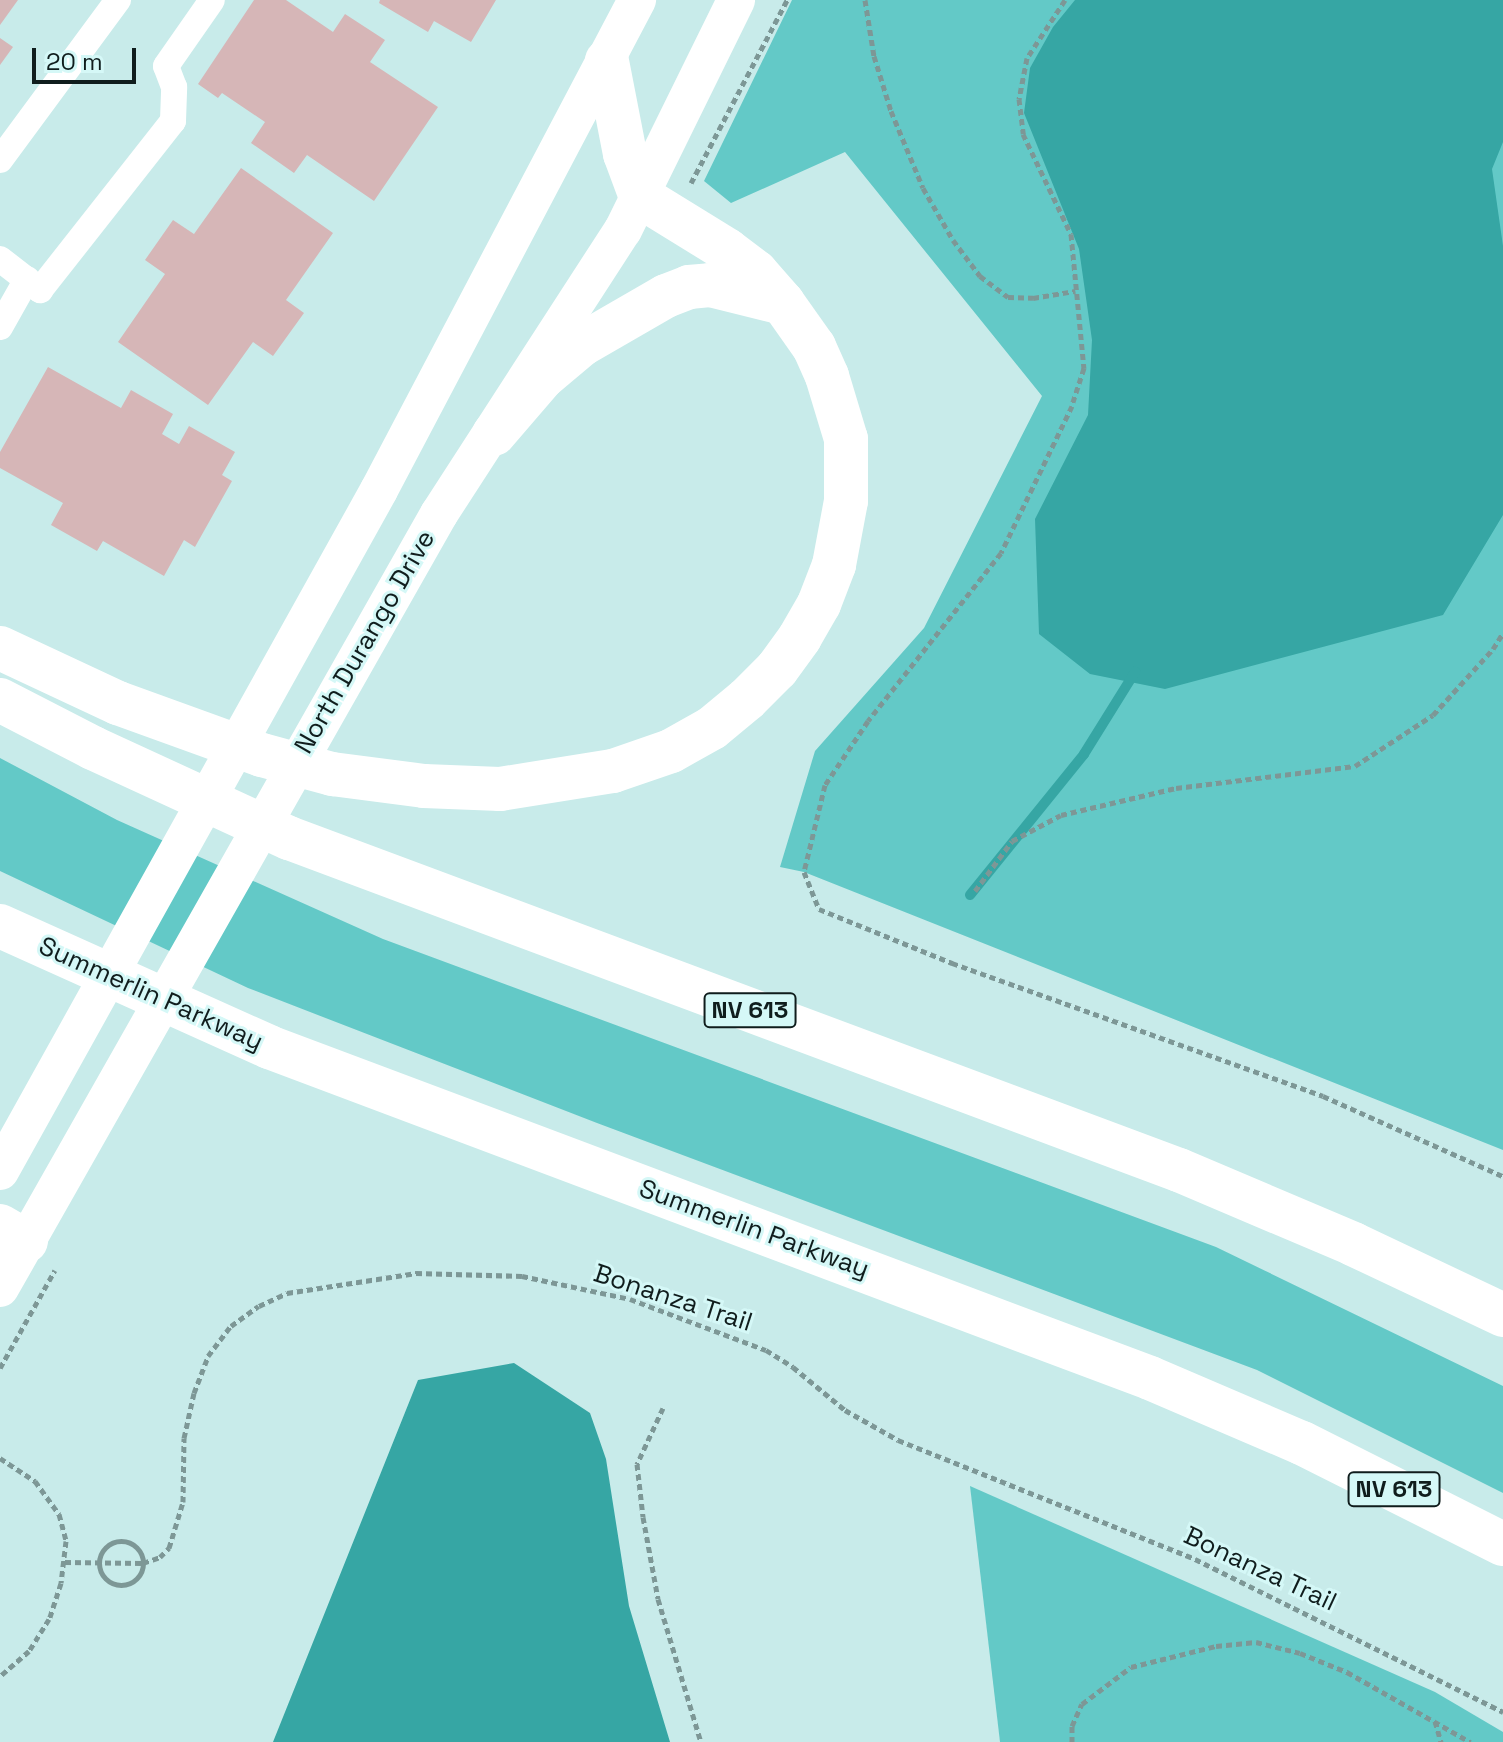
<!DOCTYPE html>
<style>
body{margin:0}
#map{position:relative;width:1503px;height:1742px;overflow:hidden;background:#c8ebea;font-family:"Space Grotesk",sans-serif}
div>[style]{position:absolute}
.green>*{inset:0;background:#63c9c7}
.water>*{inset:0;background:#36a6a4}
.stream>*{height:10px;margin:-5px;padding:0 5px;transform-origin:5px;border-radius:5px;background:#36a6a4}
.building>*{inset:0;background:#d6b6b7}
.path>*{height:5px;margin-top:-2.5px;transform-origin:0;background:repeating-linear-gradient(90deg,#7d9796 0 6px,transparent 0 10px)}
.path>.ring{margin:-2.5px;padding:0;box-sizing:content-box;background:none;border:5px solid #7d9796;border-radius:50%}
.street>*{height:26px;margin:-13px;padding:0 13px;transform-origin:13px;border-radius:13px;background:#fff}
.secondary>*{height:38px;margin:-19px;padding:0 19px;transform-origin:19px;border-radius:19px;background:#fff}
.highway>*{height:44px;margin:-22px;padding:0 22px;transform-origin:22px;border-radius:22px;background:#fff}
span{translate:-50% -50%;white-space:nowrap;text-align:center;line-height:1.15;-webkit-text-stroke:6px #d5f8f7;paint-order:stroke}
.shield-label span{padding:2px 6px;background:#d5f8f7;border:2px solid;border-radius:6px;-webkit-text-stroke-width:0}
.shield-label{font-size:24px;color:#101d1d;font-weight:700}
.street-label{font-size:26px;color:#101d1d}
.scale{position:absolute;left:32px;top:48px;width:104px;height:36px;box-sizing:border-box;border:4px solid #101d1d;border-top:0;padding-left:10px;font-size:24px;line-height:28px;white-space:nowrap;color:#101d1d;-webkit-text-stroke:6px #d5f8f7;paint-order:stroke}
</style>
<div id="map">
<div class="green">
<i style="clip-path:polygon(792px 0,1503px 0,1503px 1150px,804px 872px,780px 867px,815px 751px,924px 628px,1042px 396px,845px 152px,731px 203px,704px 181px)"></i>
<i style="clip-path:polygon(0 758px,117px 820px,383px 939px,1216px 1247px,1503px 1386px,1503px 1493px,1257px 1370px,597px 1123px,248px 988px,0 871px)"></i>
<i style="clip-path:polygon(970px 1486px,1435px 1692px,1503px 1732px,1503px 1742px,1000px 1742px)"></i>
</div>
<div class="water">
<i style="clip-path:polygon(1075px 0,1503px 0,1503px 142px,1492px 169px,1503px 246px,1503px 515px,1443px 615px,1165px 689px,1090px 674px,1039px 634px,1035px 519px,1088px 415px,1092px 340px,1079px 249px,1024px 113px,1030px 68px,1053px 27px)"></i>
<i style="clip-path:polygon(514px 1363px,590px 1413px,606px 1459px,629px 1606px,670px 1742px,273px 1742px,418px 1380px)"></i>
</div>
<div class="stream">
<i style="left:970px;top:895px;width:181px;rotate:-51deg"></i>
<i style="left:1084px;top:754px;width:97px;rotate:-58.1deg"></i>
</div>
<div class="building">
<i style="clip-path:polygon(0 0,18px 0,0 25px)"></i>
<i style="clip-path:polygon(254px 0,286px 0,333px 32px,345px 14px,385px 40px,370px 62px,438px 107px,374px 201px,307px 155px,294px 173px,251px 143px,265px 122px,222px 93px,218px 98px,198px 84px)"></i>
<i style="clip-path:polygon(380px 0,496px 0,471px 42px,434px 21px,428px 32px,379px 3px)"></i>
<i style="clip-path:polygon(0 38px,13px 47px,0 65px)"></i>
<i style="clip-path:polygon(241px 168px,333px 233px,286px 300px,304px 313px,273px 356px,253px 342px,208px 405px,118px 342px,165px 274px,145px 260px,173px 220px,194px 234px)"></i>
<i style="clip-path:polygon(48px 367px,121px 408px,131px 390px,173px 414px,162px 434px,179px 444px,189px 426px,235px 452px,222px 475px,232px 481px,195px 547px,184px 540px,164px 576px,103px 541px,97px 551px,51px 525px,63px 503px,0 468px,0 452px)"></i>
</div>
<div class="path">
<i style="left:865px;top:0;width:57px;rotate:80.9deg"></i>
<i style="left:874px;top:56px;width:58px;rotate:72.8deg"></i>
<i style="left:891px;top:111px;width:83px;rotate:67.4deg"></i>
<i style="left:923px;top:188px;width:60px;rotate:60deg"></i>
<i style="left:953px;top:240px;width:45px;rotate:53.1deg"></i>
<i style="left:980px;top:276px;width:35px;rotate:37deg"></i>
<i style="left:1008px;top:297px;width:25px;rotate:2deg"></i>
<i style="left:1033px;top:298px;width:43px;rotate:-9.5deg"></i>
<i style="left:1065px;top:0;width:69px;rotate:123.2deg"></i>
<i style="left:1027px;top:58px;width:42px;rotate:101deg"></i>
<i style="left:1019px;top:99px;width:35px;rotate:83deg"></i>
<i style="left:1023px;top:134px;width:111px;rotate:64.4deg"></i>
<i style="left:1071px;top:234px;width:135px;rotate:84.5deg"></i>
<i style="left:1084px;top:368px;width:40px;rotate:108deg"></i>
<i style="left:1072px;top:406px;width:163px;rotate:115.8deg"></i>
<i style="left:1001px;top:553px;width:214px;rotate:128.4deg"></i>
<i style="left:868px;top:721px;width:77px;rotate:123.9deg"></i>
<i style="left:825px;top:785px;width:89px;rotate:103.6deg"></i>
<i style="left:804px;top:872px;width:40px;rotate:68deg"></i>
<i style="left:819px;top:909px;width:144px;rotate:22.1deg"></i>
<i style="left:952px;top:963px;width:394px;rotate:19.7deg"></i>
<i style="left:1323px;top:1096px;width:197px;rotate:24deg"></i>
<i style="left:691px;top:183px;width:207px;rotate:-62.3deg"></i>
<i style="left:975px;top:891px;width:62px;rotate:-53.5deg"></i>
<i style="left:1012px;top:841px;width:55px;rotate:-28deg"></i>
<i style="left:1061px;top:815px;width:118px;rotate:-13.2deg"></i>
<i style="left:1176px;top:788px;width:180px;rotate:-7deg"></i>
<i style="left:1355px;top:766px;width:93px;rotate:-33.2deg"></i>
<i style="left:1433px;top:715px;width:89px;rotate:-47.7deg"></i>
<i style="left:1493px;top:649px;width:19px;rotate:-58deg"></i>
<i style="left:0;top:1368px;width:112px;rotate:-60.7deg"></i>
<i style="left:663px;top:1408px;width:62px;rotate:114.9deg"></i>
<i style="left:637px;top:1464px;width:53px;rotate:83.5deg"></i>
<i style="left:643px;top:1517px;width:83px;rotate:79.6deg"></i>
<i style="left:658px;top:1599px;width:149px;rotate:73.3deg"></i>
<i style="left:0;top:1458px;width:42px;rotate:33.3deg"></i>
<i style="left:35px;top:1481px;width:41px;rotate:54deg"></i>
<i style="left:59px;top:1514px;width:28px;rotate:75deg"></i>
<i style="left:66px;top:1541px;width:42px;rotate:96.8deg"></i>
<i style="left:61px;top:1583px;width:38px;rotate:108deg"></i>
<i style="left:49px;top:1619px;width:38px;rotate:122deg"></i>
<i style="left:29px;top:1651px;width:38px;rotate:139deg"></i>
<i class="ring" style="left:99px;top:1541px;width:39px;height:39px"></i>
<i style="left:65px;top:1562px;width:78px;rotate:0.7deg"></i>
<i style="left:143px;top:1563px;width:18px;rotate:-19deg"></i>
<i style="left:160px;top:1557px;width:13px;rotate:-45deg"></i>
<i style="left:169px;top:1548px;width:48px;rotate:-73.1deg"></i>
<i style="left:183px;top:1502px;width:64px;rotate:-89.1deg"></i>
<i style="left:184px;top:1438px;width:46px;rotate:-77.5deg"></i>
<i style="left:194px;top:1393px;width:40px;rotate:-69deg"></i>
<i style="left:208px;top:1356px;width:38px;rotate:-53deg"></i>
<i style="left:231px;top:1326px;width:34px;rotate:-36deg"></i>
<i style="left:259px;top:1306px;width:31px;rotate:-25deg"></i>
<i style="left:287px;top:1293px;width:131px;rotate:-8.8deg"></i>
<i style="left:416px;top:1273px;width:106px;rotate:1.6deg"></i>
<i style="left:522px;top:1276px;width:110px;rotate:12deg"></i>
<i style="left:630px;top:1299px;width:145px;rotate:20.6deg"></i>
<i style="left:766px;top:1350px;width:32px;rotate:32deg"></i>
<i style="left:793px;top:1367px;width:67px;rotate:39.6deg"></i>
<i style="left:845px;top:1410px;width:61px;rotate:29.5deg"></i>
<i style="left:898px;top:1440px;width:320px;rotate:21.8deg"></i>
<i style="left:1195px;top:1559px;width:344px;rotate:26.4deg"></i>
<i style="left:1435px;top:1721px;width:22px;rotate:74deg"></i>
<i style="left:1072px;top:1742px;width:16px;rotate:-90deg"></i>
<i style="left:1072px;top:1726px;width:24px;rotate:-66deg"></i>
<i style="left:1082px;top:1704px;width:61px;rotate:-37.1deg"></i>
<i style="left:1131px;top:1667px;width:88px;rotate:-13.9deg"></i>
<i style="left:1216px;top:1646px;width:40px;rotate:-5.7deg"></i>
<i style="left:1256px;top:1642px;width:45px;rotate:14deg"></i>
<i style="left:1300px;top:1653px;width:51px;rotate:22deg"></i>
<i style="left:1347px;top:1672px;width:142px;rotate:29.6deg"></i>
</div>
<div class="street">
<i style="left:0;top:160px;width:199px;rotate:-53.6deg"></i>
<i style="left:0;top:259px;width:51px;rotate:37.8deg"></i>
<i style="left:40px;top:290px;width:215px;rotate:-51.8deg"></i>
<i style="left:173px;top:121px;width:34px;rotate:-88deg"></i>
<i style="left:174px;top:87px;width:22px;rotate:-111deg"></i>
<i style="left:166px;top:66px;width:80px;rotate:-55.1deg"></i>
<i style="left:0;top:327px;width:55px;rotate:-60.6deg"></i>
</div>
<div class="secondary">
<i style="left:0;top:1171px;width:779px;rotate:-60.9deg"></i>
<i style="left:379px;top:490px;width:554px;rotate:-62.23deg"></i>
<i style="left:0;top:1288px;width:890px;rotate:-60.44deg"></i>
<i style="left:439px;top:514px;width:338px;rotate:-57.1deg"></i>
<i style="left:623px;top:230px;width:256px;rotate:-63.8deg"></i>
</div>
<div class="highway">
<i style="left:494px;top:434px;width:74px;rotate:-49.4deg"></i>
<i style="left:542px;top:378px;width:51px;rotate:-40.2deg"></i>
<i style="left:581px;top:345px;width:98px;rotate:-30deg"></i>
<i style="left:666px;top:296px;width:25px;rotate:-21deg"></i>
<i style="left:689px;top:287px;width:21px;rotate:-5deg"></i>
<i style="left:710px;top:285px;width:75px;rotate:13.9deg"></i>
<i style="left:0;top:648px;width:130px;rotate:25deg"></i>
<i style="left:118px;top:703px;width:153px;rotate:19.9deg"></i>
<i style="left:262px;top:755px;width:73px;rotate:15.2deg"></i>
<i style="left:332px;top:774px;width:93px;rotate:7.4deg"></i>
<i style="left:424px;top:786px;width:76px;rotate:2.3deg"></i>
<i style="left:500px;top:789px;width:114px;rotate:-9.1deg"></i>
<i style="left:613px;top:771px;width:61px;rotate:-19deg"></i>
<i style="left:671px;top:751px;width:47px;rotate:-29.3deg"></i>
<i style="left:712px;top:728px;width:45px;rotate:-39.6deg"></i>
<i style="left:747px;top:699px;width:42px;rotate:-45deg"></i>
<i style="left:777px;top:669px;width:39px;rotate:-54deg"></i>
<i style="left:800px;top:637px;width:38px;rotate:-60deg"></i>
<i style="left:819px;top:604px;width:42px;rotate:-69deg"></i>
<i style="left:834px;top:565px;width:65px;rotate:-79.4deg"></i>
<i style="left:846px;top:501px;width:62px;rotate:-90deg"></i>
<i style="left:846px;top:439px;width:66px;rotate:-106.8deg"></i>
<i style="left:827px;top:376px;width:32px;rotate:-114deg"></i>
<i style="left:814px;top:347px;width:54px;rotate:-125.2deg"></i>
<i style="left:783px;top:303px;width:41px;rotate:-131.1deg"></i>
<i style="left:756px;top:272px;width:36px;rotate:-143deg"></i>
<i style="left:727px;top:250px;width:101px;rotate:-148.4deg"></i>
<i style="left:641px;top:197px;width:46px;rotate:-110.4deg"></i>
<i style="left:625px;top:154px;width:95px;rotate:-101deg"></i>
<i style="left:0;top:700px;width:105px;rotate:27.3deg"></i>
<i style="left:93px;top:748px;width:216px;rotate:24.7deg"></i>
<i style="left:289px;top:838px;width:950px;rotate:20.46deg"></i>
<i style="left:1179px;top:1170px;width:189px;rotate:23deg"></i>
<i style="left:1353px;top:1244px;width:166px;rotate:25.3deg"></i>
<i style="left:0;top:926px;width:295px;rotate:24.2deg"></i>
<i style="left:269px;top:1047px;width:941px;rotate:20.59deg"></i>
<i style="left:1150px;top:1378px;width:165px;rotate:23.2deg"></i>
<i style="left:1302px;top:1443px;width:225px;rotate:26.7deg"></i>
<i style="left:0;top:1226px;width:30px;rotate:30deg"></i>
</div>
<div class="shield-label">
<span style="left:750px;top:1010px">NV 613</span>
<span style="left:1394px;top:1489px">NV 613</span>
</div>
<div class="street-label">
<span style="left:365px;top:642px;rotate:-60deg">North Durango Drive</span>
<span style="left:151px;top:994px;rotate:24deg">Summerlin Parkway</span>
<span style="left:754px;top:1229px;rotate:20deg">Summerlin Parkway</span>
<span style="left:673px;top:1298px;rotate:18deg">Bonanza Trail</span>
<span style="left:1260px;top:1569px;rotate:25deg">Bonanza Trail</span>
</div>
<div class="scale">20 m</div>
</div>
